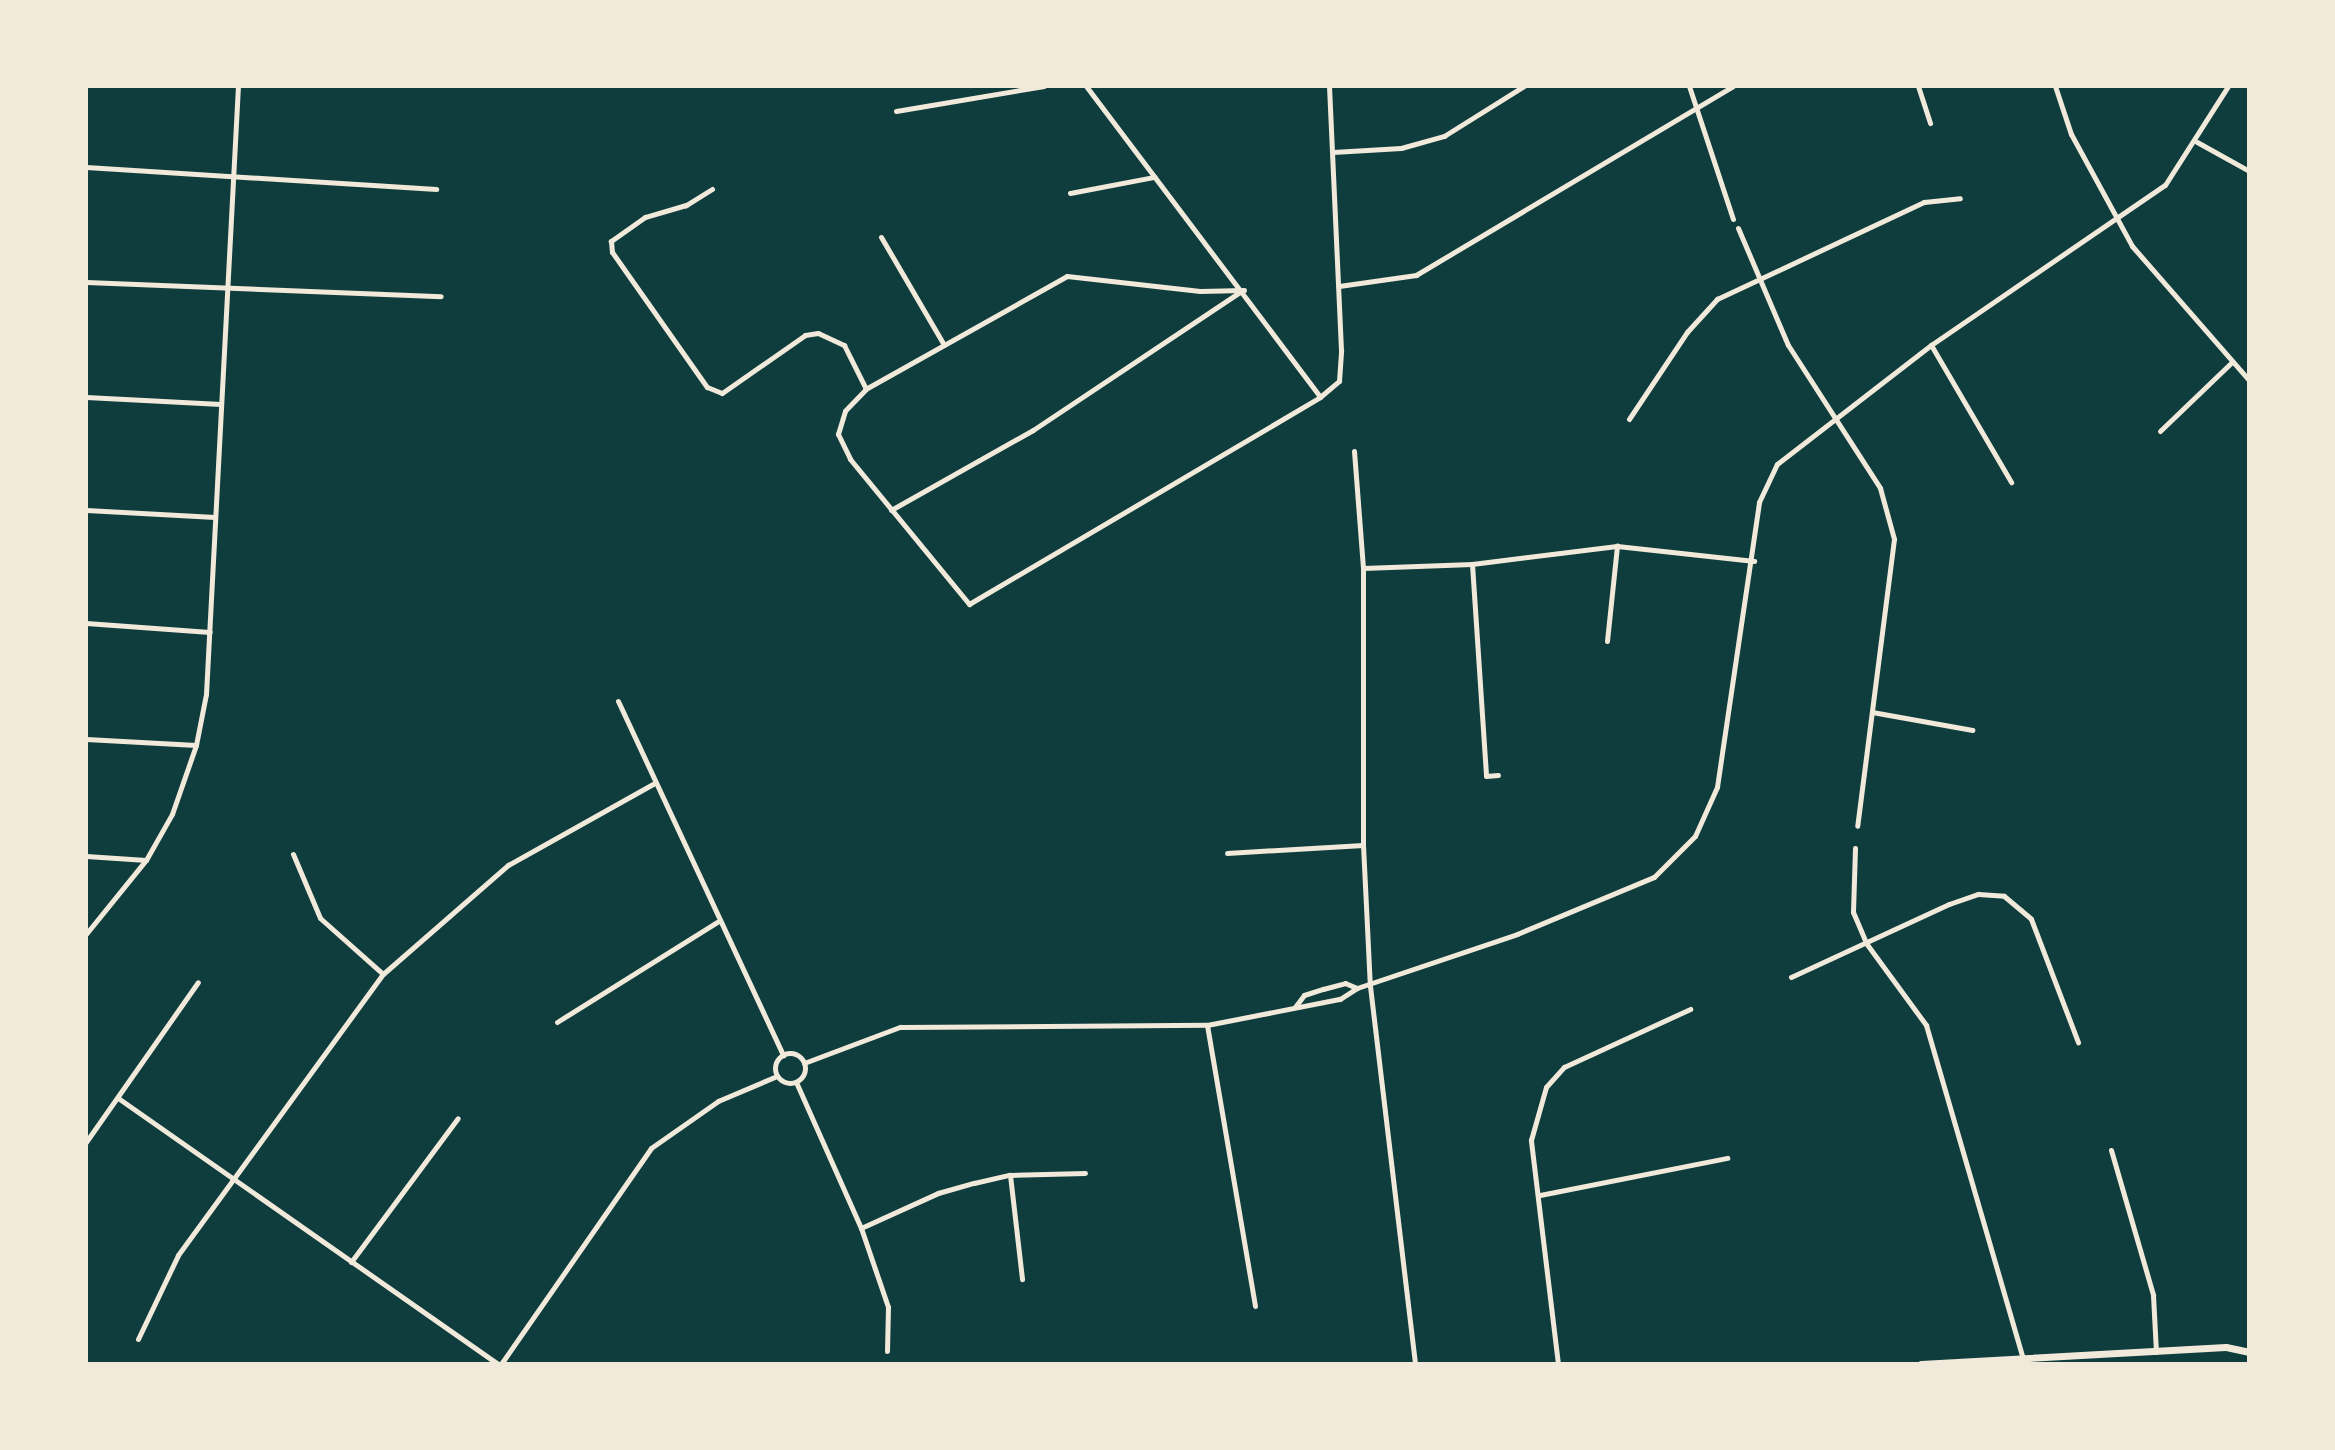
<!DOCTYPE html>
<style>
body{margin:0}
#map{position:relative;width:2335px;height:1450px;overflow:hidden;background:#0f3d3e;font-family:Roboto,sans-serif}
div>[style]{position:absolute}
.minor>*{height:5px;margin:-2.5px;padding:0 2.5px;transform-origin:2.5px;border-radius:2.5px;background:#f1e9da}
.minor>.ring{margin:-2.5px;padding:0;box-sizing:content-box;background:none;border:5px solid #f1e9da;border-radius:50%}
.tertiary>*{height:7px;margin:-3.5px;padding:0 3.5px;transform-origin:3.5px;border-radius:3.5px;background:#f1e9da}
span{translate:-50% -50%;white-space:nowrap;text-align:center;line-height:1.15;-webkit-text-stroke:6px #f1e9da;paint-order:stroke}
.frame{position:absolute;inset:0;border:88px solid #f1e9da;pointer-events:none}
</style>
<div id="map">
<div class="minor">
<i style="left:1086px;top:86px;width:389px;rotate:53deg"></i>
<i style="left:1689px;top:86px;width:140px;rotate:71.7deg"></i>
<i style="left:1918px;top:86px;width:39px;rotate:72deg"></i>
<i style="left:2055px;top:86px;width:51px;rotate:71.6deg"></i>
<i style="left:2071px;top:134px;width:128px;rotate:61.4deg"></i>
<i style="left:2132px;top:246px;width:178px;rotate:48.9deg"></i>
<i style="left:896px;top:111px;width:150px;rotate:-9.6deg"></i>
<i style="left:2197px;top:142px;width:60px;rotate:29.1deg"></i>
<i style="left:1333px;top:152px;width:68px;rotate:-3.4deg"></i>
<i style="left:1401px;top:148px;width:45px;rotate:-15.6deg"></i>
<i style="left:1444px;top:136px;width:94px;rotate:-32deg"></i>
<i style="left:86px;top:167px;width:351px;rotate:3.6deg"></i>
<i style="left:712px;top:189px;width:31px;rotate:148deg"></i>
<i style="left:686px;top:205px;width:43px;rotate:163.7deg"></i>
<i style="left:645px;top:217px;width:42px;rotate:144.8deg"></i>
<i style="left:611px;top:241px;width:11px;rotate:85deg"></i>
<i style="left:612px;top:252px;width:165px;rotate:54.9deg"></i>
<i style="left:707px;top:387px;width:16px;rotate:22deg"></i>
<i style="left:722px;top:393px;width:101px;rotate:-34.9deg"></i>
<i style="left:805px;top:335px;width:13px;rotate:-9deg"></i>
<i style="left:818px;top:333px;width:29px;rotate:25deg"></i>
<i style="left:844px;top:345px;width:49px;rotate:63.4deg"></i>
<i style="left:1070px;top:193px;width:86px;rotate:-10.8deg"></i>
<i style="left:1738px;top:228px;width:127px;rotate:66.9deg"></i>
<i style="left:1788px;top:345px;width:170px;rotate:57.2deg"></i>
<i style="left:1880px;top:488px;width:53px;rotate:74.6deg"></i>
<i style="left:1894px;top:539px;width:289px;rotate:97.3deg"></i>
<i style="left:881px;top:237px;width:125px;rotate:59.7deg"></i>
<i style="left:86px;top:282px;width:355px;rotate:2.3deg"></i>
<i style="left:1339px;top:286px;width:78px;rotate:-8.1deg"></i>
<i style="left:1416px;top:275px;width:369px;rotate:-30.8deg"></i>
<i style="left:1244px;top:290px;width:44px;rotate:178.7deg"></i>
<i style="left:1200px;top:291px;width:134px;rotate:-173.6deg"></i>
<i style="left:1067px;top:276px;width:231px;rotate:150.7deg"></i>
<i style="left:866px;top:389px;width:30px;rotate:134deg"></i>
<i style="left:845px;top:411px;width:24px;rotate:107deg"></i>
<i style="left:838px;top:434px;width:28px;rotate:64deg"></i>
<i style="left:850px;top:459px;width:188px;rotate:50.6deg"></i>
<i style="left:969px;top:604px;width:407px;rotate:-30.5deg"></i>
<i style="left:1320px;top:397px;width:25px;rotate:-40deg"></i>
<i style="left:1339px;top:381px;width:31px;rotate:-86deg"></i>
<i style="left:1341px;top:350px;width:264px;rotate:-92.6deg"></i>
<i style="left:1931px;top:345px;width:159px;rotate:59.7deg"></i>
<i style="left:86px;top:397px;width:135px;rotate:3deg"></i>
<i style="left:1629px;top:419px;width:105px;rotate:-56.3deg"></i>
<i style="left:1687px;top:332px;width:45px;rotate:-47.7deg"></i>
<i style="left:1717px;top:299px;width:229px;rotate:-25.1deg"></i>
<i style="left:1924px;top:202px;width:36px;rotate:-6deg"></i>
<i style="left:2160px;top:431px;width:100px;rotate:-43.8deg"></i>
<i style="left:1354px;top:451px;width:117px;rotate:85.6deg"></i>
<i style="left:1363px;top:568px;width:277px;rotate:90deg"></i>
<i style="left:1363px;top:845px;width:141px;rotate:87.2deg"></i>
<i style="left:1370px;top:986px;width:381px;rotate:83.2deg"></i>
<i style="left:86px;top:510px;width:129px;rotate:3.1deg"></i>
<i style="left:891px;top:510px;width:163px;rotate:-29.4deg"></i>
<i style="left:1033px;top:430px;width:252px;rotate:-33.7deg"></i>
<i style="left:1472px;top:564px;width:212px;rotate:86.2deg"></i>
<i style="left:1486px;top:776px;width:12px;rotate:-5deg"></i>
<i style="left:1363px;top:568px;width:109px;rotate:-2.1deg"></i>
<i style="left:1472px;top:564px;width:146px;rotate:-7.1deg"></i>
<i style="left:1617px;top:546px;width:138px;rotate:6.2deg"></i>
<i style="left:86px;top:623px;width:124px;rotate:4.2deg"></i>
<i style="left:1607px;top:641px;width:96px;rotate:-84deg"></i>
<i style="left:618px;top:701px;width:391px;rotate:65deg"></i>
<i style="left:1872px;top:712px;width:102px;rotate:10.2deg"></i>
<i style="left:86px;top:739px;width:110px;rotate:3.1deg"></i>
<i style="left:1855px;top:848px;width:64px;rotate:91.8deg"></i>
<i style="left:1853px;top:912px;width:34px;rotate:67deg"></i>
<i style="left:1866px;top:943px;width:102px;rotate:53.8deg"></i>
<i style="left:1926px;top:1025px;width:347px;rotate:73.8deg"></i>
<i style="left:1227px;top:853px;width:136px;rotate:-3.4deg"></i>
<i style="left:293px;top:854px;width:69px;rotate:67.1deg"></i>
<i style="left:320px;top:918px;width:84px;rotate:41.6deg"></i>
<i style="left:86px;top:856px;width:60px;rotate:3.8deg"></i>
<i style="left:86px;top:934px;width:95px;rotate:-51deg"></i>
<i style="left:146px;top:860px;width:53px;rotate:-60.5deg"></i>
<i style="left:172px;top:814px;width:73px;rotate:-70.8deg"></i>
<i style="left:196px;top:745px;width:52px;rotate:-78.9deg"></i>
<i style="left:206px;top:694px;width:609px;rotate:-86.99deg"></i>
<i style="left:1791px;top:977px;width:174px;rotate:-24.8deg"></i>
<i style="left:1949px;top:904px;width:31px;rotate:-19deg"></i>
<i style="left:1978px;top:894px;width:26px;rotate:4deg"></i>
<i style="left:2004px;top:896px;width:35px;rotate:40deg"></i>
<i style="left:2031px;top:919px;width:132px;rotate:69.1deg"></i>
<i style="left:1295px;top:1007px;width:15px;rotate:-53deg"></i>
<i style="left:1304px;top:995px;width:20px;rotate:-18deg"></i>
<i style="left:1323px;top:989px;width:23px;rotate:-15deg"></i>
<i style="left:1345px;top:983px;width:13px;rotate:23deg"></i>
<i style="left:557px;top:1022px;width:189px;rotate:-32deg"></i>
<i style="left:1207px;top:1025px;width:285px;rotate:80.3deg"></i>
<i class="ring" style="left:775px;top:1053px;width:25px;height:25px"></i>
<i style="left:804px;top:1063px;width:103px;rotate:-20.6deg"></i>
<i style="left:900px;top:1027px;width:307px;rotate:-0.4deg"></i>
<i style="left:1207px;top:1025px;width:136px;rotate:-11.1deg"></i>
<i style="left:1340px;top:999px;width:20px;rotate:-33deg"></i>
<i style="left:1357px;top:988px;width:169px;rotate:-18.6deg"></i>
<i style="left:1517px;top:934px;width:148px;rotate:-22.6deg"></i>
<i style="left:1654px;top:877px;width:58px;rotate:-45deg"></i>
<i style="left:1695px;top:836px;width:54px;rotate:-65.8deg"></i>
<i style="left:1717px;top:787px;width:288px;rotate:-81.6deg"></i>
<i style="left:1759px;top:502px;width:42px;rotate:-64.7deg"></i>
<i style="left:1777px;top:464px;width:195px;rotate:-37.7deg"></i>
<i style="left:1931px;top:345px;width:283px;rotate:-34.4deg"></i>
<i style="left:2165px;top:185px;width:117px;rotate:-57.5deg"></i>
<i style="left:796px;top:1082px;width:160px;rotate:66deg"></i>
<i style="left:861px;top:1228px;width:83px;rotate:71.1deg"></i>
<i style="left:888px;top:1307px;width:44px;rotate:91.3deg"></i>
<i style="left:118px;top:1098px;width:464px;rotate:35deg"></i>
<i style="left:86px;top:1142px;width:195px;rotate:-55deg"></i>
<i style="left:2111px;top:1150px;width:151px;rotate:73.8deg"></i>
<i style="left:2153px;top:1295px;width:57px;rotate:87deg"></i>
<i style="left:1010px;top:1175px;width:105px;rotate:83.4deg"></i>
<i style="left:1540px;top:1195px;width:191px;rotate:-11.2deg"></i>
<i style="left:861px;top:1228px;width:85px;rotate:-24.4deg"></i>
<i style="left:938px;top:1193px;width:37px;rotate:-16deg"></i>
<i style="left:974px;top:1183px;width:37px;rotate:-13deg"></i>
<i style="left:1010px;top:1175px;width:75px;rotate:-1.5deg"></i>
<i style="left:351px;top:1262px;width:179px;rotate:-53.4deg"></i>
<i style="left:138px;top:1339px;width:93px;rotate:-64.5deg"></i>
<i style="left:178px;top:1255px;width:348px;rotate:-53.9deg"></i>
<i style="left:383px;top:974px;width:166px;rotate:-41.1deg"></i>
<i style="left:508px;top:865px;width:166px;rotate:-29.2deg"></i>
<i style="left:501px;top:1364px;width:263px;rotate:-55.2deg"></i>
<i style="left:651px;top:1148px;width:82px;rotate:-35deg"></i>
<i style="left:718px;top:1101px;width:64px;rotate:-23deg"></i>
<i style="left:1558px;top:1364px;width:226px;rotate:-96.9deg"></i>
<i style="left:1531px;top:1140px;width:55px;rotate:-74.2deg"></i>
<i style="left:1546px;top:1087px;width:27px;rotate:-48deg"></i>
<i style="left:1564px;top:1067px;width:139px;rotate:-24.7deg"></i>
</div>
<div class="tertiary">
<i style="left:1921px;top:1364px;width:305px;rotate:-3.2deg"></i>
<i style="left:2226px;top:1347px;width:24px;rotate:12deg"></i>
</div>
<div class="frame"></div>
</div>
